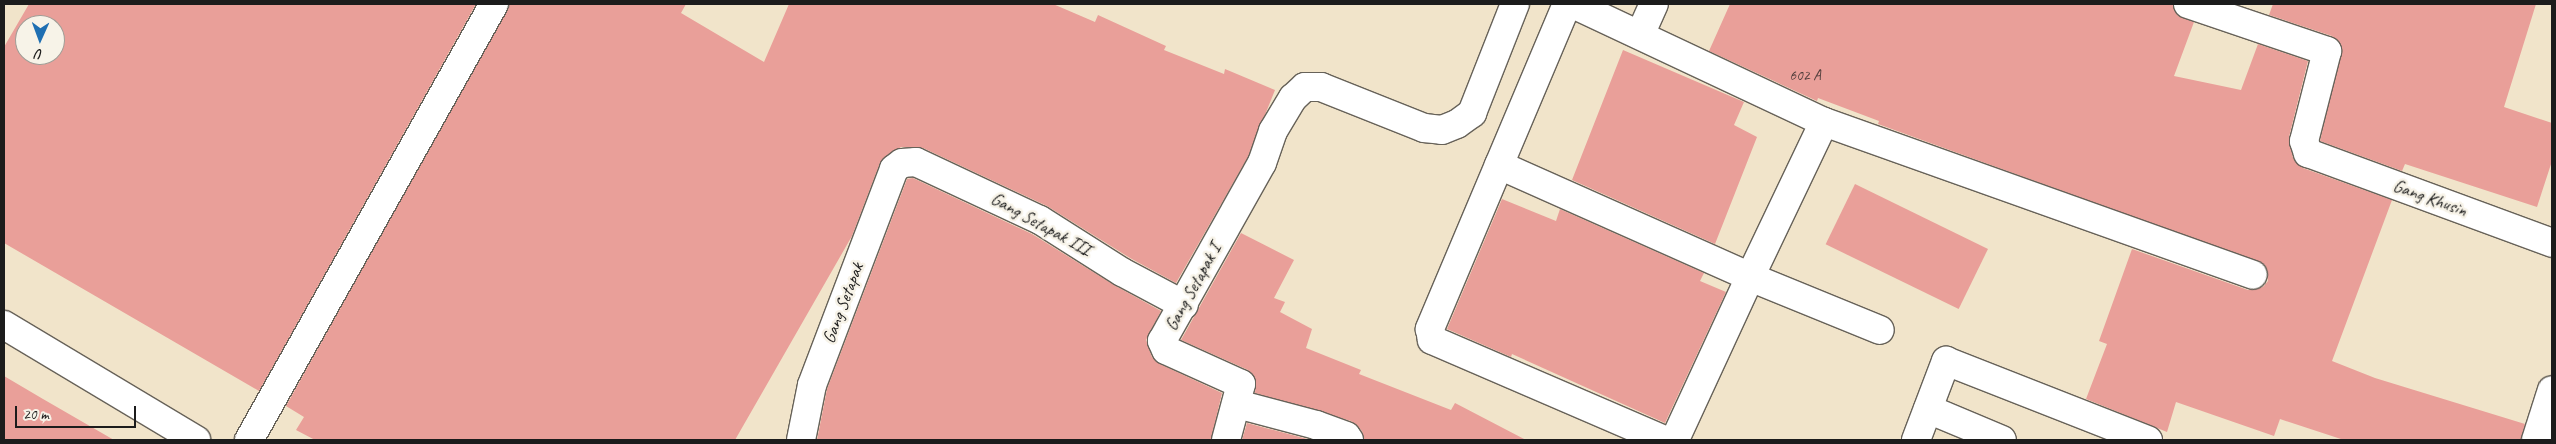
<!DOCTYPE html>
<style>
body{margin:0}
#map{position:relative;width:2556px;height:444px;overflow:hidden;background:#f1e4ca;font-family:Caveat,sans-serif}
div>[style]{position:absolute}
.building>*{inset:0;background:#e99f99;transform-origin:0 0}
.roads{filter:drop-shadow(1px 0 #676259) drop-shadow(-1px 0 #676259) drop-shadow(0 1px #676259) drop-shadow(0 -1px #676259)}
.minor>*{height:28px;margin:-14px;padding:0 14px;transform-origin:14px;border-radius:14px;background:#fff}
span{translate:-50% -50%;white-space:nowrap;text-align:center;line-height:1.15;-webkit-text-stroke:5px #f7f3e8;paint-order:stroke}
.number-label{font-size:15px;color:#4f3d3b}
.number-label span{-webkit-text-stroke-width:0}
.street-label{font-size:18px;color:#1c1c1c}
.frame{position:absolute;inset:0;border:5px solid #1c1c1c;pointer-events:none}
.north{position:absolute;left:15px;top:15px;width:50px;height:50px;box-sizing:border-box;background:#f7f3e8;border:1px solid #9f9d96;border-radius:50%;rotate:182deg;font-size:14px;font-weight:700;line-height:20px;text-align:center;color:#1c1c1c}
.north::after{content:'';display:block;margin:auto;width:18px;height:22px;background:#1f6fb2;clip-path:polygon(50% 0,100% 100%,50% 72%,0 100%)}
.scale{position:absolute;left:15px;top:406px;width:121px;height:22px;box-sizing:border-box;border:2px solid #1c1c1c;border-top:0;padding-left:6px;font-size:15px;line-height:18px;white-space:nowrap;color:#1c1c1c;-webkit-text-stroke:4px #f7f3e8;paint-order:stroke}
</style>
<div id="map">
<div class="building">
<i style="clip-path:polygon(evenodd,29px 4px,476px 4px,259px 391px,4px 243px,4px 47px,29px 4px,25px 25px,55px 25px,55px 55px,25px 55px,25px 25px)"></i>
<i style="clip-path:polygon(510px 4px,686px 4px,681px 13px,764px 62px,789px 4px,1053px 4px,1095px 22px,1098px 15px,1166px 46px,1164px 50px,1224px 74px,1225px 69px,1275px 90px,1248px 157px,1176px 283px,1130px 258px,1047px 206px,923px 148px,901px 147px,880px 163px,852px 236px,735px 440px,315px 440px,296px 430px,304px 417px,286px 406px)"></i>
<i style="clip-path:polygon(1730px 4px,2173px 4px,2177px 15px,2194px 22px,2174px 76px,2241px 90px,2258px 44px,2308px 61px,2289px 137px,2293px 158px,2303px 168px,2392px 200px,2332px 361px,2375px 378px,2525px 424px,2521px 440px,2344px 440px,2280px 419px,2274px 436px,2176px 402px,2167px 432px,2086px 399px,2107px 344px,2099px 341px,2132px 249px,2248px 290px,2263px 287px,2268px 281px,2265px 265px,1878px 124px,1879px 121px,1818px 98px,1817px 101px,1709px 51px)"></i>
<i style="clip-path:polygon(2273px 4px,2536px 4px,2504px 107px,2552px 123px,2552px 161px,2537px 207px,2405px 164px,2402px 171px,2320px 141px,2342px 47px,2332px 36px,2269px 15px)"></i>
<i style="clip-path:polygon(1623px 50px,1744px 102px,1734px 125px,1757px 137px,1715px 244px,1572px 180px)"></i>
<i style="clip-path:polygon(913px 178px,1032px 234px,1114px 285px,1161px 311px,1146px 340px,1152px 357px,1160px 364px,1222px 393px,1211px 440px,817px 440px,827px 389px,907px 179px)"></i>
<i style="left:1855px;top:184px;width:148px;height:67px;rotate:26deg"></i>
<i style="clip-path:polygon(1502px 199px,1556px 221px,1560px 209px,1704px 273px,1700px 281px,1726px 292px,1665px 423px,1512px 354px,1511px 357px,1447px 329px)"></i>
<i style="clip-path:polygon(1241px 233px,1294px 260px,1274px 298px,1285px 302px,1280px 312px,1312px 329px,1306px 348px,1361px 370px,1359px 374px,1451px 410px,1455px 403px,1526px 440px,1364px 440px,1362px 431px,1351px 421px,1255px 393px,1256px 380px,1248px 370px,1181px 340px)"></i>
<i style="clip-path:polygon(4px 376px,43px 399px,114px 440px,4px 440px)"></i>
<i style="clip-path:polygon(1247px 423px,1311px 440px,1312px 440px,1242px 440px)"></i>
</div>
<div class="roads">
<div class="minor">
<i style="left:1567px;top:4px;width:353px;rotate:112.9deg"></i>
<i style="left:1430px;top:329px;width:11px;rotate:80deg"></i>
<i style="left:1432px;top:340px;width:253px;rotate:23.3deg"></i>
<i style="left:1573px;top:4px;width:277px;rotate:25.2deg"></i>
<i style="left:1824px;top:122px;width:172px;rotate:115.5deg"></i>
<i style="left:1750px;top:277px;width:140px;rotate:22.2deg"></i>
<i style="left:2188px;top:4px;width:147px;rotate:18.7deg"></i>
<i style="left:2327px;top:51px;width:93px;rotate:104.3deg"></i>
<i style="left:2304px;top:141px;width:13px;rotate:72deg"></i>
<i style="left:2308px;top:153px;width:260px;rotate:20.2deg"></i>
<i style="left:1640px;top:35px;width:34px;rotate:-66deg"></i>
<i style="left:1824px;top:122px;width:455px;rotate:19.6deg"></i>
<i style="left:1499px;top:165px;width:275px;rotate:24deg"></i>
<i style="left:1750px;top:277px;width:176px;rotate:114.8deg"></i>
<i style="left:1676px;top:437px;width:5px;rotate:143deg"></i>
<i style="left:4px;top:325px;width:224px;rotate:30.9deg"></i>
<i style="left:1237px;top:404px;width:82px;rotate:14.9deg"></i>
<i style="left:1316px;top:425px;width:32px;rotate:20deg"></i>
<i style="left:1346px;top:436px;width:5px;rotate:53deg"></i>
<i style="left:1928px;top:409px;width:80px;rotate:22.7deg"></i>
<i style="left:249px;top:440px;width:500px;rotate:-60.67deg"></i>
<i style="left:801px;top:440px;width:56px;rotate:-78.7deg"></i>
<i style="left:812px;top:385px;width:231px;rotate:-69.2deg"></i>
<i style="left:894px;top:169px;width:10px;rotate:-37deg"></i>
<i style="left:902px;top:163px;width:14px;rotate:-4deg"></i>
<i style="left:916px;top:162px;width:137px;rotate:25.1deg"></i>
<i style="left:1040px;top:220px;width:97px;rotate:32.4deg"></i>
<i style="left:1122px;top:272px;width:70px;rotate:28deg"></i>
<i style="left:1226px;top:440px;width:58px;rotate:-75deg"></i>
<i style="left:1241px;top:384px;width:82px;rotate:-155.6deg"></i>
<i style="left:1166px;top:350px;width:10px;rotate:-114deg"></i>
<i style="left:1162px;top:341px;width:204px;rotate:-60.7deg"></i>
<i style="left:1262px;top:163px;width:34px;rotate:-71deg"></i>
<i style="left:1273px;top:131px;width:39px;rotate:-59deg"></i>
<i style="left:1293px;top:98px;width:16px;rotate:-43deg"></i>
<i style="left:1305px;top:87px;width:16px"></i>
<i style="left:1321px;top:87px;width:111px;rotate:21.7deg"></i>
<i style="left:1424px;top:128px;width:18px;rotate:6deg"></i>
<i style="left:1442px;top:130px;width:16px;rotate:-22deg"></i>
<i style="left:1457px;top:124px;width:19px;rotate:-36deg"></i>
<i style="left:1472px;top:113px;width:117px;rotate:-68.5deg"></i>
<i style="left:1916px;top:440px;width:85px;rotate:-69.2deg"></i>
<i style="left:1946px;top:361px;width:217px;rotate:21.4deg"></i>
<i style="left:2536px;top:440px;width:52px;rotate:-72.3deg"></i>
</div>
</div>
<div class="number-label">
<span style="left:1805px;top:76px">602 A</span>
</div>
<div class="street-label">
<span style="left:2430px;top:198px;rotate:20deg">Gang Khusin</span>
<span style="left:1041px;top:224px;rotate:29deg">Gang Setapak III</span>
<span style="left:1193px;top:287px;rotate:-61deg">Gang Setapak I</span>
<span style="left:843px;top:303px;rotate:-69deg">Gang Setapak</span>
</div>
<div class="frame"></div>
<div class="north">U</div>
<div class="scale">20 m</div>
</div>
